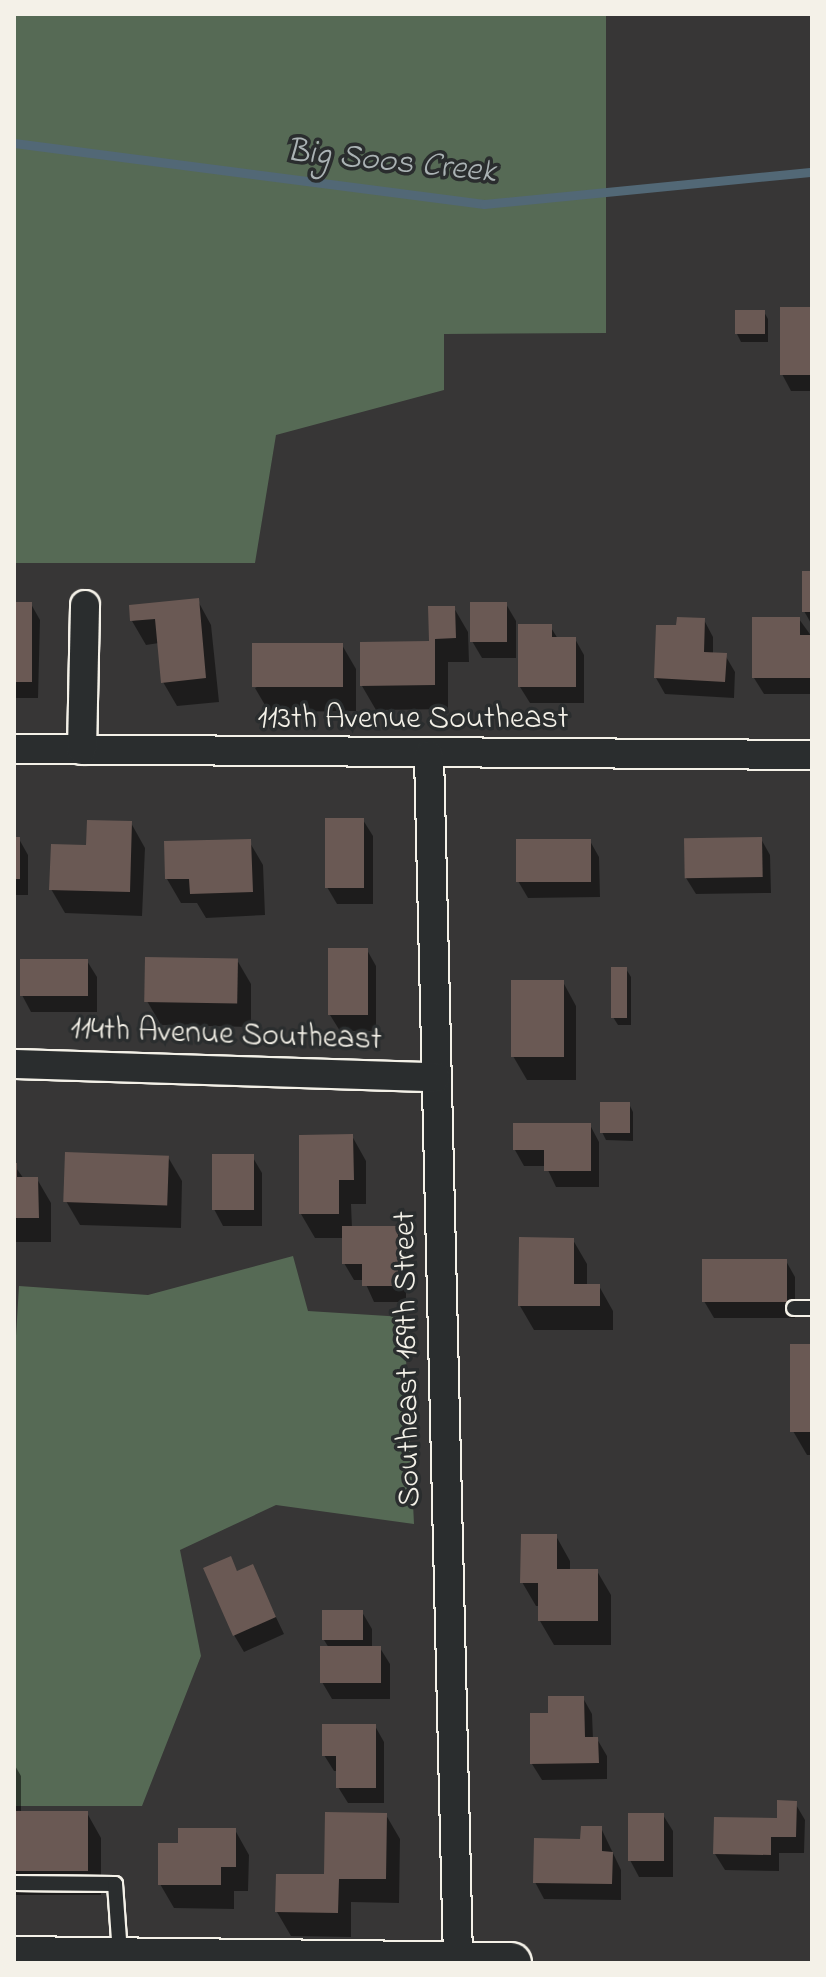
<!DOCTYPE html>
<style>
body{margin:0}
#map{position:relative;width:826px;height:1977px;overflow:hidden;background:#373636;font-family:"Indie Flower",sans-serif}
div>[style]{position:absolute}
.green>*{inset:0;background:#566a55}
.shadow>*{inset:0;background:#0007}
.stream>*{height:9px;margin:-4.5px;padding:0 4.5px;transform-origin:4.5px;border-radius:4.5px;background:#526876}
.building>*{inset:0;background:#6a5954;transform-origin:0 0}
.roads{filter:drop-shadow(2px 0 #f4f1e8) drop-shadow(-2px 0 #f4f1e8) drop-shadow(0 2px #f4f1e8) drop-shadow(0 -2px #f4f1e8)}
.lane>*{height:14px;margin:-7px;padding:0 7px;transform-origin:7px;border-radius:7px;background:#2a2d2e}
.street>*{height:28px;margin:-14px;padding:0 14px;transform-origin:14px;border-radius:14px;background:#2a2d2e}
.secondary>*{height:40px;margin:-20px;padding:0 20px;transform-origin:20px;border-radius:20px;background:#2a2d2e}
span{translate:-50% -50%;white-space:nowrap;text-align:center;line-height:1.15;-webkit-text-stroke:7px #2a2d2e;paint-order:stroke}
.street-label{font-size:32px;color:#f4f1e8}
.water-label{font-size:34px;color:#abb3b5;font-style:italic}
.frame{position:absolute;inset:0;border:16px solid #f4f1e8;pointer-events:none}
</style>
<div id="map">
<div class="green">
<i style="clip-path:polygon(14px 14px,606px 14px,606px 333px,444px 334px,444px 390px,276px 435px,255px 563px,14px 563px)"></i>
<i style="clip-path:polygon(293px 1256px,308px 1311px,404px 1317px,414px 1524px,276px 1505px,180px 1550px,201px 1656px,142px 1806px,14px 1806px,14px 1369px,19px 1286px,148px 1295px)"></i>
</div>
<div class="shadow">
<i style="clip-path:polygon(812px 309px,812px 391px,791px 391px,782px 374px)"></i>
<i style="clip-path:polygon(764px 312px,768px 319px,768px 342px,741px 342px,737px 334px)"></i>
<i style="clip-path:polygon(812px 573px,812px 625px,804px 611px)"></i>
<i style="clip-path:polygon(198px 601px,211px 625px,219px 702px,177px 706px,163px 682px,159px 643px,146px 645px,132px 621px)"></i>
<i style="clip-path:polygon(14px 604px,31px 604px,40px 620px,38px 698px,14px 698px)"></i>
<i style="clip-path:polygon(506px 604px,516px 621px,516px 658px,482px 658px,472px 641px)"></i>
<i style="clip-path:polygon(454px 608px,468px 632px,469px 662px,448px 662px,448px 709px,376px 710px,362px 686px,431px 643px)"></i>
<i style="clip-path:polygon(799px 619px,812px 637px,812px 694px,764px 694px,754px 678px)"></i>
<i style="clip-path:polygon(704px 620px,713px 637px,713px 655px,725px 655px,735px 672px,734px 698px,665px 694px,656px 678px,678px 628px)"></i>
<i style="clip-path:polygon(550px 626px,558px 639px,575px 639px,584px 655px,584px 703px,530px 703px,520px 687px)"></i>
<i style="clip-path:polygon(342px 645px,356px 669px,356px 711px,269px 712px,255px 688px)"></i>
<i style="clip-path:polygon(363px 820px,373px 836px,373px 904px,337px 904px,327px 887px)"></i>
<i style="clip-path:polygon(131px 823px,145px 848px,142px 916px,65px 913px,51px 889px)"></i>
<i style="clip-path:polygon(14px 839px,19px 839px,28px 855px,28px 895px,14px 895px)"></i>
<i style="clip-path:polygon(761px 839px,770px 855px,771px 893px,696px 894px,686px 878px)"></i>
<i style="clip-path:polygon(249px 841px,263px 865px,265px 915px,206px 918px,197px 903px,181px 903px,167px 879px)"></i>
<i style="clip-path:polygon(590px 841px,599px 857px,600px 897px,528px 898px,518px 881px)"></i>
<i style="clip-path:polygon(367px 950px,376px 966px,376px 1031px,340px 1031px,330px 1015px)"></i>
<i style="clip-path:polygon(237px 960px,251px 984px,251px 1027px,161px 1025px,147px 1001px)"></i>
<i style="clip-path:polygon(87px 961px,97px 977px,97px 1012px,31px 1012px,22px 995px)"></i>
<i style="clip-path:polygon(626px 969px,631px 977px,631px 1025px,618px 1025px,613px 1017px)"></i>
<i style="clip-path:polygon(563px 982px,576px 1006px,576px 1080px,527px 1080px,513px 1056px)"></i>
<i style="clip-path:polygon(629px 1104px,633px 1112px,633px 1141px,606px 1140px,602px 1132px)"></i>
<i style="clip-path:polygon(590px 1125px,599px 1142px,599px 1187px,556px 1187px,546px 1166px,524px 1166px,515px 1150px)"></i>
<i style="clip-path:polygon(352px 1136px,366px 1161px,366px 1204px,351px 1204px,352px 1228px,397px 1228px,406px 1244px,406px 1302px,374px 1302px,364px 1280px,354px 1280px,344px 1263px,344px 1238px,315px 1238px,301px 1214px)"></i>
<i style="clip-path:polygon(252px 1156px,262px 1173px,262px 1226px,223px 1226px,214px 1209px)"></i>
<i style="clip-path:polygon(168px 1157px,182px 1181px,181px 1228px,80px 1225px,66px 1201px)"></i>
<i style="clip-path:polygon(14px 1165px,24px 1179px,37px 1179px,51px 1203px,51px 1242px,14px 1242px)"></i>
<i style="clip-path:polygon(573px 1240px,587px 1264px,587px 1286px,599px 1286px,613px 1311px,613px 1330px,534px 1330px,520px 1306px)"></i>
<i style="clip-path:polygon(786px 1261px,795px 1277px,795px 1318px,714px 1318px,704px 1301px)"></i>
<i style="clip-path:polygon(812px 1346px,812px 1455px,807px 1455px,793px 1431px)"></i>
<i style="clip-path:polygon(556px 1536px,570px 1561px,570px 1571px,597px 1571px,611px 1595px,611px 1645px,554px 1645px,540px 1621px,540px 1606px,536px 1606px,522px 1582px)"></i>
<i style="clip-path:polygon(230px 1558px,238px 1573px,252px 1567px,284px 1634px,244px 1652px,234px 1635px)"></i>
<i style="clip-path:polygon(362px 1612px,372px 1629px,372px 1648px,380px 1648px,390px 1664px,390px 1699px,332px 1699px,322px 1682px,329px 1648px,324px 1640px)"></i>
<i style="clip-path:polygon(583px 1698px,592px 1714px,593px 1739px,597px 1739px,607px 1756px,607px 1779px,542px 1780px,532px 1764px,550px 1715px)"></i>
<i style="clip-path:polygon(375px 1726px,384px 1742px,384px 1803px,348px 1803px,338px 1787px,338px 1771px,334px 1771px,324px 1755px)"></i>
<i style="clip-path:polygon(14px 1764px,21px 1776px,21px 1813px,87px 1813px,101px 1838px,101px 1895px,14px 1895px)"></i>
<i style="clip-path:polygon(795px 1803px,805px 1820px,804px 1853px,779px 1853px,779px 1871px,725px 1870px,715px 1854px,779px 1820px)"></i>
<i style="clip-path:polygon(386px 1815px,400px 1839px,399px 1903px,351px 1902px,351px 1937px,291px 1936px,277px 1912px,325px 1876px)"></i>
<i style="clip-path:polygon(663px 1815px,673px 1831px,673px 1877px,639px 1877px,630px 1860px)"></i>
<i style="clip-path:polygon(601px 1828px,621px 1870px,621px 1900px,544px 1899px,535px 1882px)"></i>
<i style="clip-path:polygon(235px 1830px,249px 1855px,248px 1891px,234px 1891px,234px 1909px,174px 1908px,160px 1884px,180px 1845px)"></i>
</div>
<div class="stream">
<i style="left:14px;top:143px;width:474px;rotate:7.4deg"></i>
<i style="left:484px;top:204px;width:330px;rotate:-5.6deg"></i>
</div>
<div class="building">
<i style="left:780px;top:307px;width:32px;height:68px"></i>
<i style="left:735px;top:310px;width:30px;height:24px"></i>
<i style="left:802px;top:571px;width:10px;height:41px"></i>
<i style="clip-path:polygon(199px 598px,206px 678px,161px 683px,155px 619px,130px 621px,129px 605px)"></i>
<i style="left:14px;top:602px;width:18px;height:80px"></i>
<i style="left:470px;top:602px;width:37px;height:40px"></i>
<i style="clip-path:polygon(428px 606px,455px 606px,456px 638px,435px 639px,435px 685px,360px 686px,360px 642px,429px 641px)"></i>
<i style="clip-path:polygon(677px 617px,705px 618px,704px 652px,727px 653px,725px 682px,654px 678px,656px 625px,676px 625px)"></i>
<i style="clip-path:polygon(752px 617px,800px 617px,800px 635px,812px 635px,812px 678px,752px 678px)"></i>
<i style="clip-path:polygon(518px 624px,552px 624px,552px 637px,576px 637px,576px 687px,518px 687px)"></i>
<i style="left:343px;top:643px;width:44px;height:91px;rotate:90deg"></i>
<i style="left:325px;top:818px;width:39px;height:70px"></i>
<i style="clip-path:polygon(87px 820px,132px 821px,130px 892px,49px 890px,51px 844px,86px 845px)"></i>
<i style="left:14px;top:837px;width:6px;height:42px"></i>
<i style="left:762px;top:837px;width:40px;height:78px;rotate:89deg"></i>
<i style="clip-path:polygon(251px 839px,253px 892px,190px 894px,189px 879px,165px 879px,164px 841px)"></i>
<i style="left:516px;top:839px;width:75px;height:43px"></i>
<i style="left:328px;top:948px;width:40px;height:67px"></i>
<i style="left:145px;top:957px;width:93px;height:45px;rotate:1deg"></i>
<i style="left:20px;top:959px;width:68px;height:37px"></i>
<i style="left:611px;top:967px;width:16px;height:51px"></i>
<i style="left:511px;top:980px;width:53px;height:77px"></i>
<i style="left:600px;top:1102px;width:30px;height:31px"></i>
<i style="clip-path:polygon(513px 1123px,591px 1123px,591px 1171px,544px 1171px,544px 1150px,513px 1150px)"></i>
<i style="clip-path:polygon(353px 1134px,354px 1180px,339px 1180px,339px 1214px,299px 1214px,299px 1135px)"></i>
<i style="left:65px;top:1152px;width:104px;height:50px;rotate:2deg"></i>
<i style="left:212px;top:1154px;width:42px;height:56px"></i>
<i style="clip-path:polygon(14px 1163px,17px 1163px,17px 1177px,38px 1177px,39px 1218px,14px 1218px)"></i>
<i style="clip-path:polygon(342px 1226px,398px 1226px,398px 1286px,362px 1286px,362px 1264px,342px 1264px)"></i>
<i style="clip-path:polygon(519px 1237px,574px 1238px,574px 1284px,600px 1284px,600px 1306px,518px 1306px)"></i>
<i style="left:702px;top:1259px;width:85px;height:43px"></i>
<i style="left:790px;top:1344px;width:22px;height:88px"></i>
<i style="clip-path:polygon(521px 1534px,557px 1534px,557px 1569px,598px 1569px,598px 1621px,538px 1621px,538px 1583px,520px 1583px)"></i>
<i style="clip-path:polygon(231px 1556px,237px 1571px,253px 1564px,276px 1617px,233px 1636px,203px 1568px)"></i>
<i style="left:322px;top:1610px;width:41px;height:30px"></i>
<i style="left:320px;top:1646px;width:61px;height:37px"></i>
<i style="clip-path:polygon(548px 1696px,584px 1696px,585px 1737px,598px 1737px,599px 1763px,530px 1764px,530px 1713px,548px 1713px)"></i>
<i style="clip-path:polygon(322px 1724px,376px 1724px,376px 1788px,336px 1788px,336px 1756px,322px 1756px)"></i>
<i style="clip-path:polygon(777px 1800px,797px 1801px,796px 1837px,771px 1837px,771px 1855px,713px 1854px,714px 1817px,777px 1818px)"></i>
<i style="left:14px;top:1811px;width:74px;height:60px"></i>
<i style="clip-path:polygon(325px 1812px,387px 1813px,386px 1879px,339px 1879px,338px 1913px,275px 1912px,276px 1874px,324px 1874px)"></i>
<i style="left:628px;top:1813px;width:36px;height:48px"></i>
<i style="clip-path:polygon(581px 1826px,602px 1826px,602px 1851px,613px 1852px,612px 1884px,533px 1883px,534px 1838px,580px 1839px)"></i>
<i style="clip-path:polygon(178px 1828px,236px 1828px,236px 1867px,221px 1867px,221px 1885px,158px 1885px,158px 1843px,178px 1843px)"></i>
</div>
<div class="roads">
<div class="lane">
<i style="left:794px;top:1308px;width:18px"></i>
<i style="left:14px;top:1883px;width:101px;rotate:0.6deg"></i>
<i style="left:115px;top:1884px;width:70px;rotate:85.9deg"></i>
</div>
<div class="street">
<i style="left:14px;top:749px;width:798px;rotate:0.43deg"></i>
<i style="left:82px;top:750px;width:145px;rotate:-88.8deg"></i>
<i style="left:429px;top:755px;width:1206px;rotate:88.62deg"></i>
<i style="left:14px;top:1064px;width:422px;rotate:1.8deg"></i>
</div>
<div class="secondary">
<i style="left:14px;top:1957px;width:497px;rotate:0.7deg"></i>
</div>
</div>
<div class="street-label">
<span style="left:413px;top:720px">113th Avenue Southeast</span>
<span style="left:226px;top:1036px;rotate:2deg">114th Avenue Southeast</span>
<span style="left:409px;top:1359px;rotate:-91deg">Southeast 169th Street</span>
</div>
<div class="water-label">
<span style="left:391px;top:163px;rotate:6deg">Big Soos Creek</span>
</div>
<div class="frame"></div>
</div>
